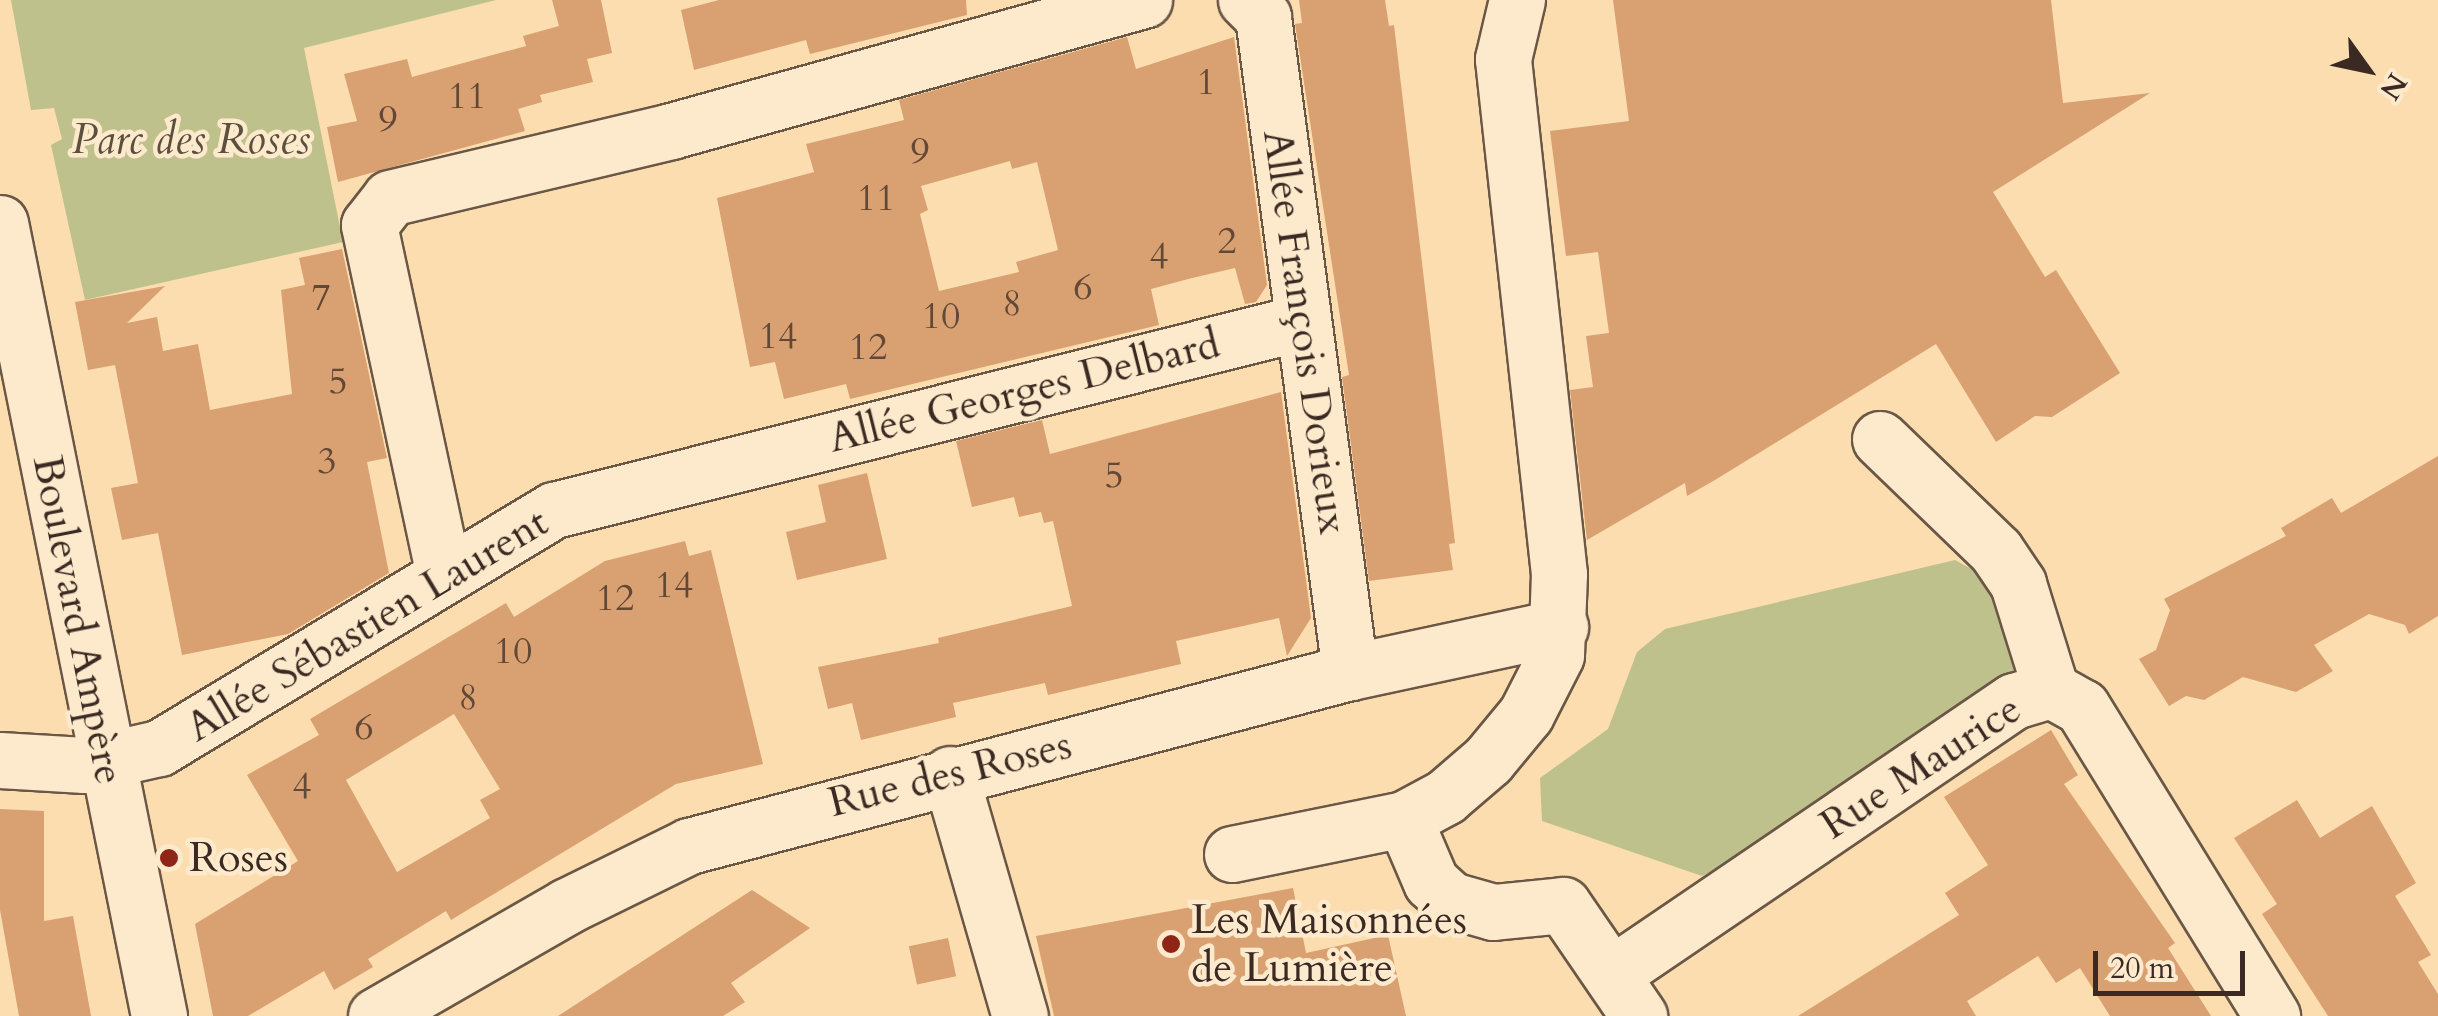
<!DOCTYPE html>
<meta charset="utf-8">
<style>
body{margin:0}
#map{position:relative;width:2438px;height:1016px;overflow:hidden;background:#fcddaf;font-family:Cardo,serif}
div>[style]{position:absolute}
.green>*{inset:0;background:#bec18b}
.building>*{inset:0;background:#d9a071;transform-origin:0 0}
.roads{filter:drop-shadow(2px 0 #6a5746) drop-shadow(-2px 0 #6a5746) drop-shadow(0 2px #6a5746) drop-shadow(0 -2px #6a5746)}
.minor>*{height:55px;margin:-27.5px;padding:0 27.5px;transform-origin:27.5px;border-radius:27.5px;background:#fde9cb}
.dots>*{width:28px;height:28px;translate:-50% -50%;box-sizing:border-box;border:5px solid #fde9cb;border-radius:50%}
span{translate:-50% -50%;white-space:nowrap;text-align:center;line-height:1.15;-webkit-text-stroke:9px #fde9cb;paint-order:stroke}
.number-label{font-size:38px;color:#624836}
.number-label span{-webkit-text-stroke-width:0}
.park-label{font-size:42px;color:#5b503d;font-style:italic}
.street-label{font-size:42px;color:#3a2a23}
.poi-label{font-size:42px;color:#3a2a23}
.left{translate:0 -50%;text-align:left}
.north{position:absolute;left:2318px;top:20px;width:100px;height:100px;-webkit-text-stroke:8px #fde9cb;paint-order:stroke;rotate:123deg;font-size:28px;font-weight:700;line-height:40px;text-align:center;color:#3a2a23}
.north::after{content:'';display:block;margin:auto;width:35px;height:45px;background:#3a2a23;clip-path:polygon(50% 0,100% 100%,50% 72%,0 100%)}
.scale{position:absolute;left:2093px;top:951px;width:152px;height:45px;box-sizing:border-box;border:5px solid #3a2a23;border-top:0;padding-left:12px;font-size:30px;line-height:35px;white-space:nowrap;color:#3a2a23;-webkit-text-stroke:8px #fde9cb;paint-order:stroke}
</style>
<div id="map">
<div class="green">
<i style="clip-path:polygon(11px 0,496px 0,304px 48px,343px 242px,85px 300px,51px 145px,62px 139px,54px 108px,31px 110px)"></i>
<i style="clip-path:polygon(1955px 560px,2008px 589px,2020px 665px,1752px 850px,1702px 876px,1542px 821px,1540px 778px,1608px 729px,1637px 652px,1665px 629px)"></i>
</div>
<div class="building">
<i style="clip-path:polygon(552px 0,601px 0,612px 53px,587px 59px,593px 82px,540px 95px,542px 102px,518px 109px,525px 131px,338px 182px,327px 127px,357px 121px,344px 74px,407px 59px,412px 77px,526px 46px,523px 36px,559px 26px)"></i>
<i style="clip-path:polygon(719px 0,966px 0,967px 15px,810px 54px,806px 40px,694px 70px,681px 10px)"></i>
<i style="clip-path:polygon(1299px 0,1385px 0,1389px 26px,1394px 25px,1455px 543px,1449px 544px,1453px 570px,1369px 581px,1342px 377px,1349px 375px,1295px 24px,1302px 23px)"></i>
<i style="clip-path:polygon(1613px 0,2051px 0,2063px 103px,2150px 93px,1993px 192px,2045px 277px,2056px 270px,2120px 373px,2052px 417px,2035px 416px,1996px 442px,1936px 344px,1715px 480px,1687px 496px,1685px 483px,1587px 540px,1570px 390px,1593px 387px,1586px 336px,1609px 333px,1598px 252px,1566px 256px,1550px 131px,1629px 121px)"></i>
<i style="clip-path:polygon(evenodd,1127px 37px,1136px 69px,1234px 37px,1267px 285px,1256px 302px,1245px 304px,1235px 268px,1192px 278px,1151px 289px,1159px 325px,850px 399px,846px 384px,784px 399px,775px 362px,750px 367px,717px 198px,814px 172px,806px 144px,904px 120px,899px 100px,1127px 37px,1010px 161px,1012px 169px,1037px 162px,1058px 250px,1016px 262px,1019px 272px,939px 291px,920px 214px,928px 210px,921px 186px,1010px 161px)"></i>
<i style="clip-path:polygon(342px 249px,387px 458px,367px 462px,389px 573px,288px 634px,182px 655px,158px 533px,122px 540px,111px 488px,138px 483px,115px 365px,88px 370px,75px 302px,165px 286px,127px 323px,157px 317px,163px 351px,198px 344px,210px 410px,292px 394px,281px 290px,305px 285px,299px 258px)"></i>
<i style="clip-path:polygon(1281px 392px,1311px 618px,1287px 656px,1279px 618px,1176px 641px,1181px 664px,1048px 695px,1045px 683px,953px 703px,956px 717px,861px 740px,852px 703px,828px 709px,818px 667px,939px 643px,938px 638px,1072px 606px,1053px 521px,1044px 523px,1041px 512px,1019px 517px,1014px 497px,972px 507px,956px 441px,1042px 420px,1050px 454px)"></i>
<i style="clip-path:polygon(2438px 456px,2438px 616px,2409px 634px,2405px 625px,2369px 614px,2314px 645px,2333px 671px,2296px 692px,2243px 677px,2204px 700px,2186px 696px,2169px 706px,2139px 659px,2156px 650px,2170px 610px,2164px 599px,2286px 536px,2281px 528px,2332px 498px,2341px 513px)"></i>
<i style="clip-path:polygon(867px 473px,887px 559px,797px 580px,786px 532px,826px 522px,818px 485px)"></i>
<i style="clip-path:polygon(evenodd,685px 541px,689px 556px,711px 550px,763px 764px,676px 784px,451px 920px,446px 911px,368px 959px,373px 967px,334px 990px,324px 971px,248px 1016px,213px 1016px,195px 924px,298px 861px,247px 775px,319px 735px,310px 719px,506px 603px,514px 617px,605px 561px,685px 541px,454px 714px,500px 789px,480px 800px,490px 818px,397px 872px,346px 780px,454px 714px)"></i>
<i style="clip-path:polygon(2051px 730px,2078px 775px,2064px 784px,2175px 943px,2168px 948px,2211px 1016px,2110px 1016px,2080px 968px,2056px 983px,2038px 956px,1967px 1001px,1976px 1016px,1798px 1016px,1959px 915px,1945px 893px,1988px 865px,1944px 797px)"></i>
<i style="clip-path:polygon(2297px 800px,2320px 838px,2372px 806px,2416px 883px,2395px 896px,2431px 955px,2418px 962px,2438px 994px,2438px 1016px,2328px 1016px,2262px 914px,2277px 904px,2234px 838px)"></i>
<i style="clip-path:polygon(0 809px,44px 811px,44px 921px,73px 916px,91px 1016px,19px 1016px,0 910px)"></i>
<i style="clip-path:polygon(1293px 888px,1306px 953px,1388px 935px,1406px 1016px,1054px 1016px,1036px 936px)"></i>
<i style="clip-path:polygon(752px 890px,810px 928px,731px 983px,745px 1002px,723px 1016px,558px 1016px)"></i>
<i style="left:948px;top:938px;width:39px;height:40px;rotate:78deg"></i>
</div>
<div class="roads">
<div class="minor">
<i style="left:1246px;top:0;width:24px;rotate:45deg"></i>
<i style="left:1263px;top:17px;width:661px;rotate:82.43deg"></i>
<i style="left:0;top:223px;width:809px;rotate:78.66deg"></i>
<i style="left:1880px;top:439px;width:161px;rotate:44deg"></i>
<i style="left:1996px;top:551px;width:40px;rotate:56deg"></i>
<i style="left:2018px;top:584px;width:111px;rotate:72.7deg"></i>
<i style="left:444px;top:575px;width:358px;rotate:-102.1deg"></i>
<i style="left:369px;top:225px;width:34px;rotate:-52deg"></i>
<i style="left:390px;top:198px;width:289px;rotate:-13.4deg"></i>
<i style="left:671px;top:131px;width:491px;rotate:-15.5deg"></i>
<i style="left:0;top:760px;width:84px;rotate:3.4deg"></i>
<i style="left:84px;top:765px;width:77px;rotate:-12.8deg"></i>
<i style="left:159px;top:748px;width:461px;rotate:-31.1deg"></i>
<i style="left:554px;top:510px;width:772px;rotate:-14.09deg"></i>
<i style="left:950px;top:774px;width:252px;rotate:73.9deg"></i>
<i style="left:1404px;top:819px;width:69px;rotate:66.8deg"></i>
<i style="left:1431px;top:882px;width:27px;rotate:42deg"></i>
<i style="left:1451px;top:900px;width:44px;rotate:15.9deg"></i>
<i style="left:1493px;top:912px;width:70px;rotate:-5.7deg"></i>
<i style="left:1563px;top:905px;width:135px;rotate:55.6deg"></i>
<i style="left:1232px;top:854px;width:176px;rotate:-11.5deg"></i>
<i style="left:1404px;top:819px;width:47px;rotate:-28.2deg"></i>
<i style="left:1445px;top:797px;width:57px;rotate:-40.7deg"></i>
<i style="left:1488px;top:760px;width:60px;rotate:-50.4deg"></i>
<i style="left:1526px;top:714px;width:66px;rotate:-63deg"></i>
<i style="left:1556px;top:655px;width:81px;rotate:-87.9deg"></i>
<i style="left:1559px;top:574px;width:518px;rotate:-96.21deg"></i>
<i style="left:1503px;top:59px;width:61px;rotate:-76.7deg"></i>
<i style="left:1612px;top:974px;width:486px;rotate:-34.2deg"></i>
<i style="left:2014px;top:701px;width:39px;rotate:-17deg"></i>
<i style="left:2051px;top:690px;width:35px;rotate:29deg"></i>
<i style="left:2082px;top:707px;width:363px;rotate:58.4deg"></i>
<i style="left:376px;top:1016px;width:220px;rotate:-29.9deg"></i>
<i style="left:567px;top:906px;width:136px;rotate:-26.2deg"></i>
<i style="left:689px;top:846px;width:684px;rotate:-14.75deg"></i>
<i style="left:1350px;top:672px;width:215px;rotate:-12.1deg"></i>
</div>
</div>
<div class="dots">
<i style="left:169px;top:858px;background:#8f2418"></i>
<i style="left:1171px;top:944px;background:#8f2418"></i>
</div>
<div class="number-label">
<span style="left:1206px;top:83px">1</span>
<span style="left:467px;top:97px">11</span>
<span style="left:388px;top:120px">9</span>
<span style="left:920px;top:152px">9</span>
<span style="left:876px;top:199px">11</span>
<span style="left:1227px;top:242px">2</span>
<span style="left:1159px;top:257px">4</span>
<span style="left:1083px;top:288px">6</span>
<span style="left:321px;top:299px">7</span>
<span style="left:1012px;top:304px">8</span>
<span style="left:941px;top:317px">10</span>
<span style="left:778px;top:337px">14</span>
<span style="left:868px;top:348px">12</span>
<span style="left:338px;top:382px">5</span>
<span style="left:327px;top:462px">3</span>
<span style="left:1114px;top:476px">5</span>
<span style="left:674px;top:586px">14</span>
<span style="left:615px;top:599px">12</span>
<span style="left:513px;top:652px">10</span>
<span style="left:468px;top:698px">8</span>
<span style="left:364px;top:728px">6</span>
<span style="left:302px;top:787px">4</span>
</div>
<div class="park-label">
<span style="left:191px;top:140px">Parc des Roses</span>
</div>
<div class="street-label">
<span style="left:1305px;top:332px;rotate:82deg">Allée François Dorieux</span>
<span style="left:1024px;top:391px;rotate:-14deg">Allée Georges Delbard</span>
<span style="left:78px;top:620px;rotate:79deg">Boulevard Ampère</span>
<span style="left:367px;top:625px;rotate:-31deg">Allée Sébastien Laurent</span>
<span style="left:1921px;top:767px;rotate:-33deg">Rue Maurice</span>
<span style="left:950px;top:774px;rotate:-14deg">Rue des Roses</span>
</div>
<div class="poi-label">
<span class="left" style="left:189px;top:858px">Roses</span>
<span class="left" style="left:1191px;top:944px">Les Maisonnées<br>de Lumière</span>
</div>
<div class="north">N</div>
<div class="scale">20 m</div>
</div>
